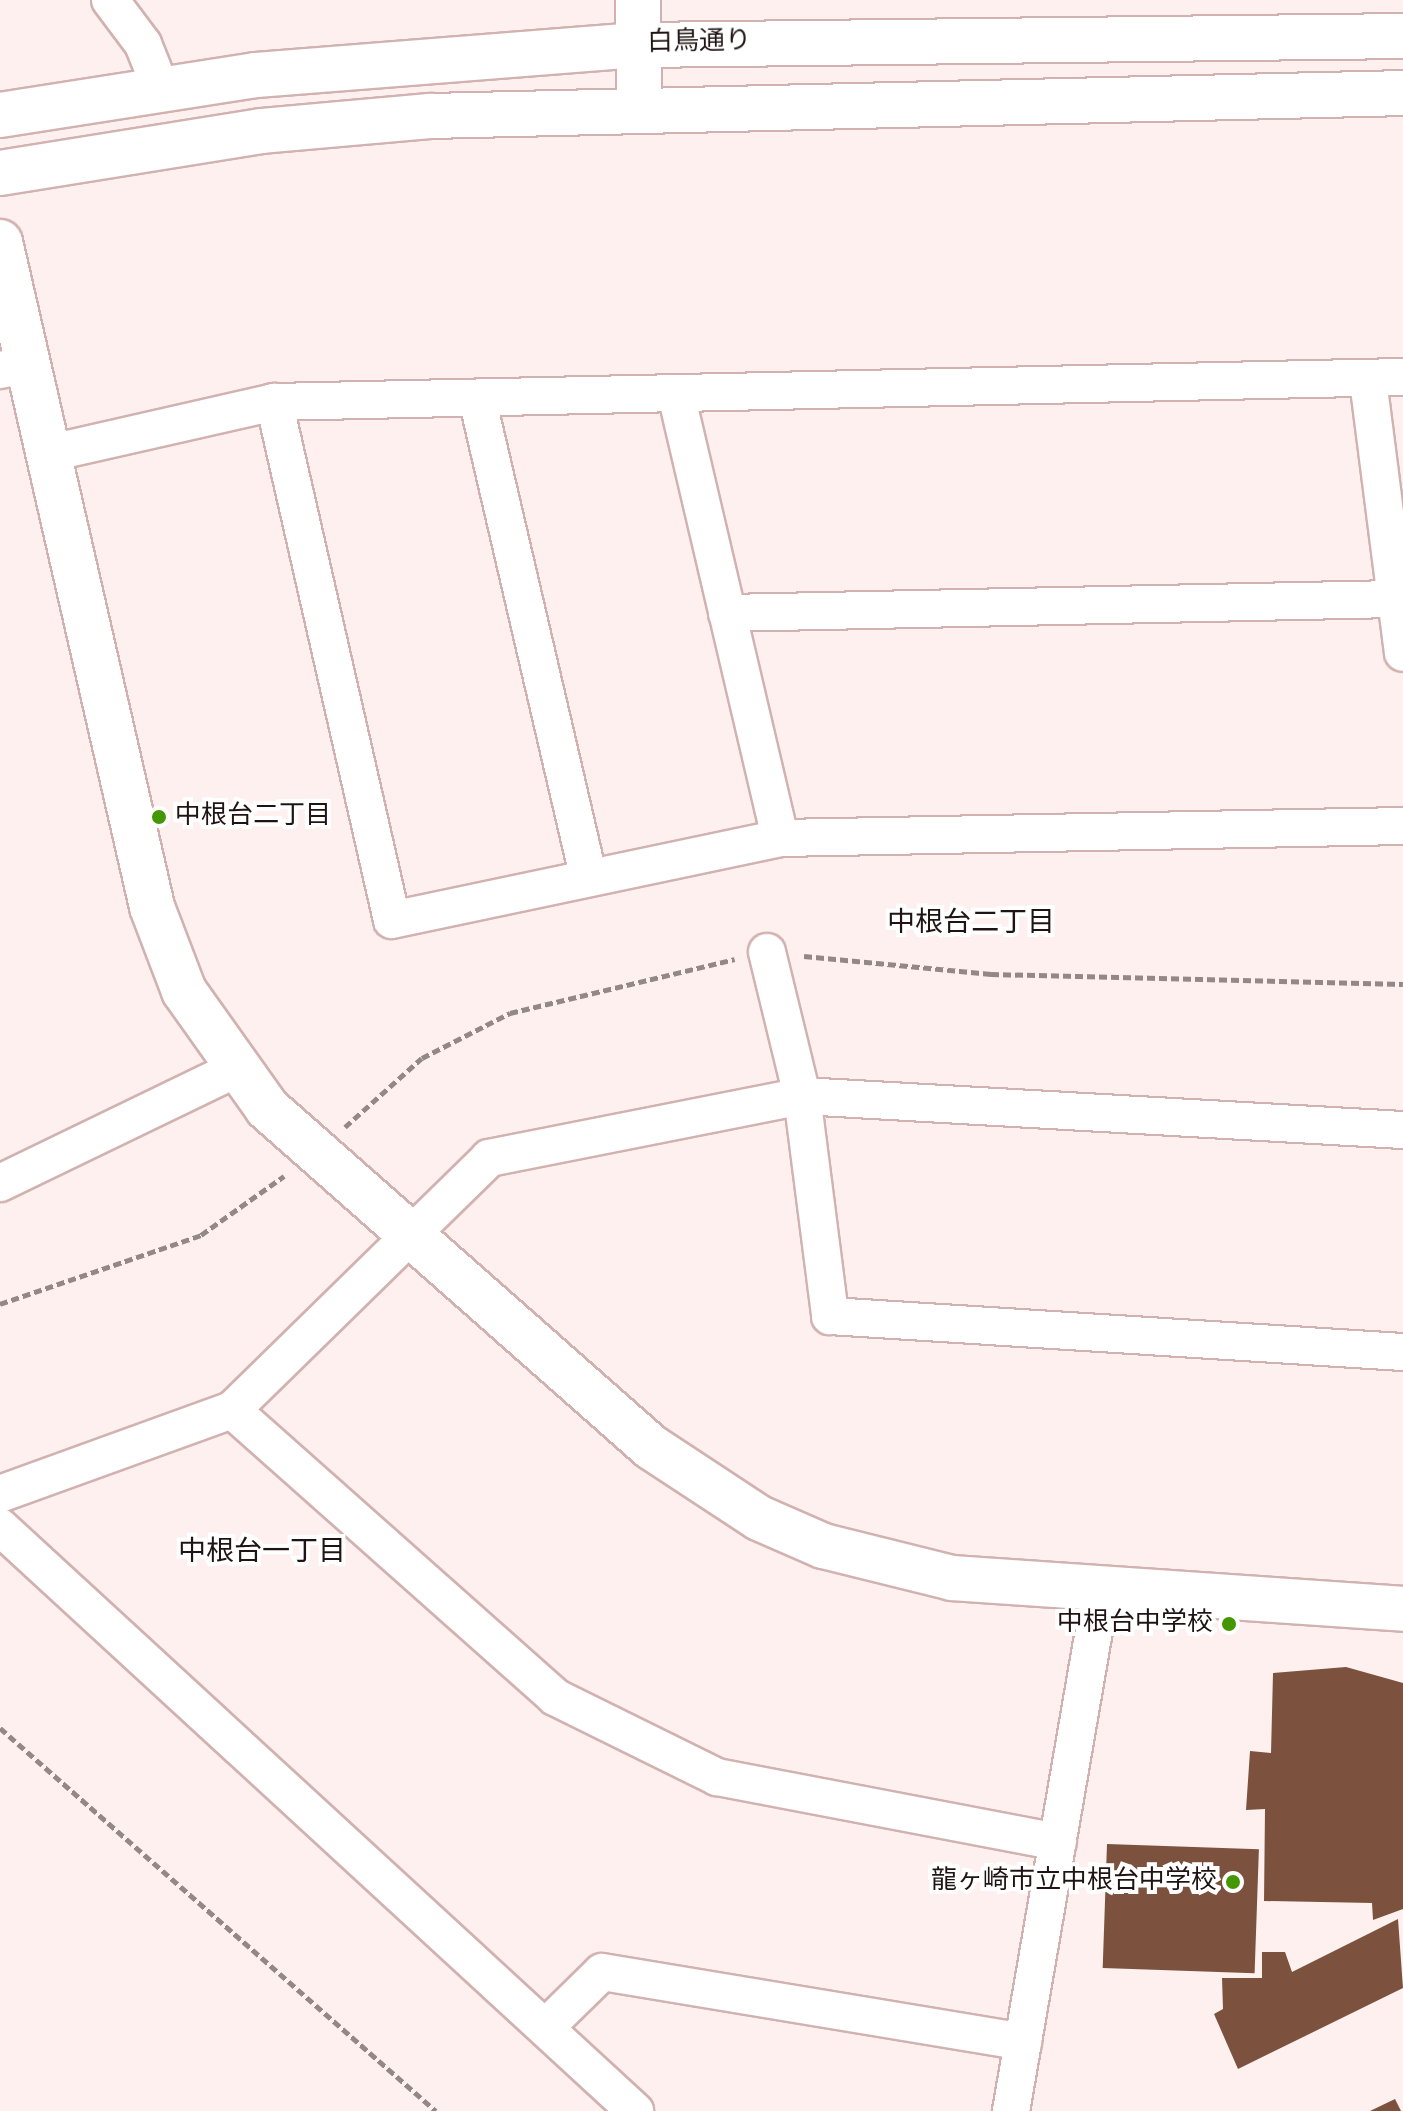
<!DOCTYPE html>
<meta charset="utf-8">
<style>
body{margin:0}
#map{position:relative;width:1403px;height:2111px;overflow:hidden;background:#fdf0ef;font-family:Overpass,"Noto Sans JP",sans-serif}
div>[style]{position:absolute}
.building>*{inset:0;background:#7c523e;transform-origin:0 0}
.path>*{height:5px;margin-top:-2.5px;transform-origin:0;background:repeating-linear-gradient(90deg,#948887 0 8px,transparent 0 12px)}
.roads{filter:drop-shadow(2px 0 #d1b2b0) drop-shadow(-2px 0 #d1b2b0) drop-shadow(0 2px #d1b2b0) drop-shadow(0 -2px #d1b2b0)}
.minor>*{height:36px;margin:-18px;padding:0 18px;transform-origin:18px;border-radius:18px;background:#fff}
.tertiary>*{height:44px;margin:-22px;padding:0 22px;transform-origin:22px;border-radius:22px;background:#fff}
.secondary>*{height:44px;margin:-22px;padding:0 22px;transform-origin:22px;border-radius:22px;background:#fff}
.dots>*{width:22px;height:22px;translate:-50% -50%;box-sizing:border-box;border:4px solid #fff;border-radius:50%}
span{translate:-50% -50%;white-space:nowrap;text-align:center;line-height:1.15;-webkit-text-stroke:8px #fff;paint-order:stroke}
.street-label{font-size:26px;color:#1f1413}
.poi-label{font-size:26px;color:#1f1413}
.left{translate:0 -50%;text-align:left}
.right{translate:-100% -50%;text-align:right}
.neighbourhood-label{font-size:28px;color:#1f1413}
</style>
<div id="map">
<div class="building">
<i style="clip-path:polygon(1346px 1667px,1403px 1683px,1403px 1909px,1373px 1920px,1372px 1903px,1264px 1901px,1265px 1809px,1246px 1810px,1250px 1751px,1271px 1753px,1273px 1673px)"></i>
<i style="left:1107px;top:1844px;width:152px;height:124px;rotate:2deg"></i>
<i style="clip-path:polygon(1398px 1919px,1403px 1988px,1238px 2069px,1214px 2014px,1223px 2009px,1222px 1978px,1262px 1978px,1262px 1952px,1285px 1952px,1292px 1972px)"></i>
<i style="clip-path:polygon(1395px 2099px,1401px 2111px,1370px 2111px)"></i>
</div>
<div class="path">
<i style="left:804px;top:956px;width:188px;rotate:5.5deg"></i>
<i style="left:991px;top:974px;width:412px;rotate:1.4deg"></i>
<i style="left:345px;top:1127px;width:103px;rotate:-41.9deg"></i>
<i style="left:422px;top:1058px;width:99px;rotate:-27.1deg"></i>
<i style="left:510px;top:1013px;width:231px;rotate:-13.5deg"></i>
<i style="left:0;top:1304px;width:213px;rotate:-18.9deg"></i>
<i style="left:201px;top:1235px;width:102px;rotate:-35.4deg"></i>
<i style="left:0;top:1728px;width:580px;rotate:41.3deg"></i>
</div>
<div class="roads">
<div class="minor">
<i style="left:110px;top:0;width:55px;rotate:53.1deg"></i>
<i style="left:143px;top:44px;width:48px;rotate:68.2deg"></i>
<i style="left:0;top:370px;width:25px;rotate:-11deg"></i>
<i style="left:1368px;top:380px;width:275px;rotate:82.7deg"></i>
<i style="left:676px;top:394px;width:456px;rotate:76.8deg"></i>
<i style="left:477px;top:398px;width:493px;rotate:76.9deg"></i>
<i style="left:274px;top:402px;width:531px;rotate:77.17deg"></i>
<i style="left:392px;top:920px;width:397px;rotate:-11.9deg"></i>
<i style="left:780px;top:838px;width:623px;rotate:-1.1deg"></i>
<i style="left:46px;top:454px;width:234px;rotate:-12.8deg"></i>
<i style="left:274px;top:402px;width:1129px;rotate:-1.27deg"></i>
<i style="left:727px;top:613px;width:669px;rotate:-1.2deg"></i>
<i style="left:767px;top:952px;width:148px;rotate:76.3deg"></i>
<i style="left:802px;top:1096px;width:222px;rotate:82.7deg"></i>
<i style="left:830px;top:1316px;width:574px;rotate:3.6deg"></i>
<i style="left:0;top:1183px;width:260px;rotate:-25.8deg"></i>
<i style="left:232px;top:1410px;width:432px;rotate:41.6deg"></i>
<i style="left:555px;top:1697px;width:181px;rotate:26.3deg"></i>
<i style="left:717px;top:1777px;width:347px;rotate:10.8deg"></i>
<i style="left:0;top:1494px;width:247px;rotate:-19.9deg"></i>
<i style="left:232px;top:1410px;width:360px;rotate:-44.4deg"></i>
<i style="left:489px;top:1158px;width:319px;rotate:-11.2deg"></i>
<i style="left:802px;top:1096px;width:602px;rotate:3.24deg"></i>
<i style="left:0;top:1527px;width:863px;rotate:42.6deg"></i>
<i style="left:546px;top:2027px;width:78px;rotate:-44.5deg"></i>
<i style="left:602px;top:1972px;width:427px;rotate:9.4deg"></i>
<i style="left:1011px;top:2111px;width:529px;rotate:-80.2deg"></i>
</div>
<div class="tertiary">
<i style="left:638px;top:0;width:106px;rotate:89.5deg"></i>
<i style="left:0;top:242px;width:682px;rotate:77.12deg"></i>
<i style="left:152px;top:907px;width:90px;rotate:69.1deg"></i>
<i style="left:184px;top:991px;width:143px;rotate:54.6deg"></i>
<i style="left:267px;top:1108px;width:512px;rotate:41.44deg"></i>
<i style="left:651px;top:1447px;width:129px;rotate:33.3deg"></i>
<i style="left:759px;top:1518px;width:70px;rotate:23.6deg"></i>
<i style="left:823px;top:1546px;width:133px;rotate:13.9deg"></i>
<i style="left:952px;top:1578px;width:452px;rotate:3.9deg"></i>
</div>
<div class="secondary">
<i style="left:0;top:115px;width:259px;rotate:-8.9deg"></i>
<i style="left:256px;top:75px;width:383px;rotate:-4.5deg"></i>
<i style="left:638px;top:45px;width:765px;rotate:-0.67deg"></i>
<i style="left:0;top:173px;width:265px;rotate:-9.1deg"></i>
<i style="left:262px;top:131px;width:169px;rotate:-5.1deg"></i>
<i style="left:430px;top:116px;width:973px;rotate:-1.35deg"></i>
</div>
</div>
<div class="dots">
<i style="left:159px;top:817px;background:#449603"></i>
<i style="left:1229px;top:1624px;background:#449603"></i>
<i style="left:1233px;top:1882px;background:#449603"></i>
</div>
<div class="street-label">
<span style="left:699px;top:43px;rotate:-1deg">白鳥通り</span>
</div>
<div class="poi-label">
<span class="left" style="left:175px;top:817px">中根台二丁目</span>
<span class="right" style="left:1213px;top:1624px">中根台中学校</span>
<span class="right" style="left:1217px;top:1882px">龍ヶ崎市立中根台中学校</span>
</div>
<div class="neighbourhood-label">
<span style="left:971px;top:924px">中根台二丁目</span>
<span style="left:262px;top:1553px">中根台一丁目</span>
</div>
</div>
